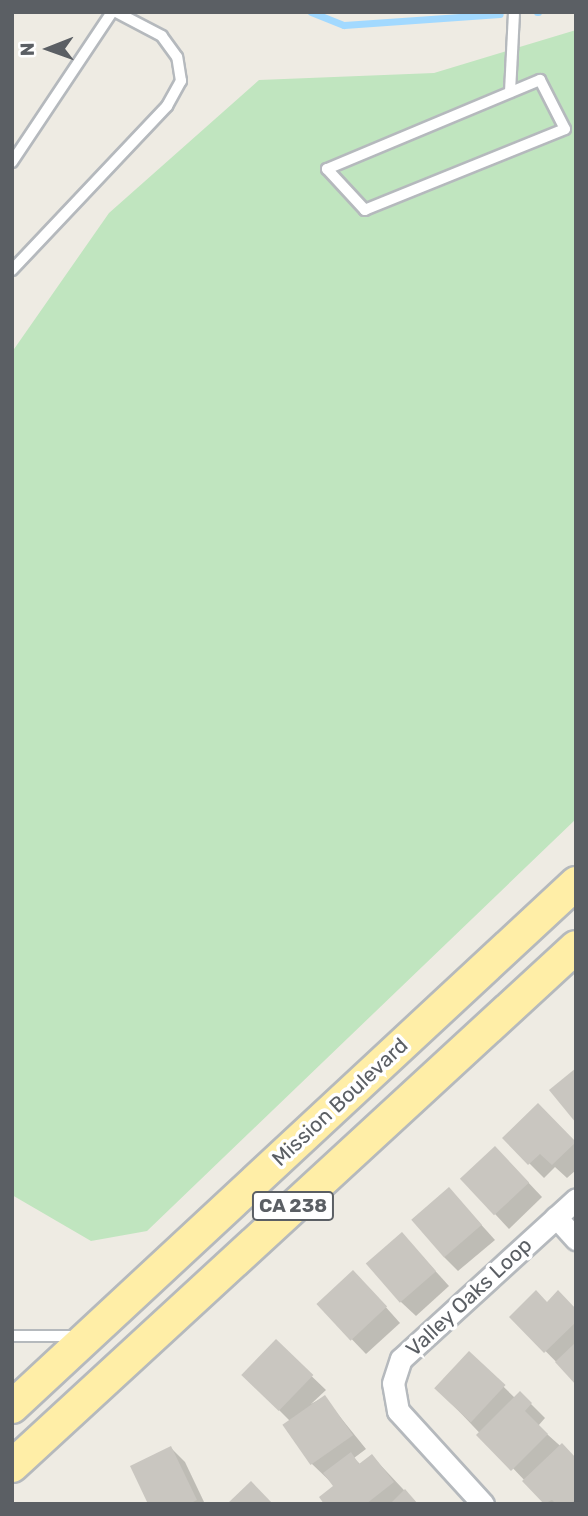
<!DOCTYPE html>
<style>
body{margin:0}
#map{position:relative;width:588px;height:1516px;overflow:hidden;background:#eeebe3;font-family:Rubik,sans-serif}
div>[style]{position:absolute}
.green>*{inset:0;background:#c0e5bf}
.shadow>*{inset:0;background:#0003}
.stream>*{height:7px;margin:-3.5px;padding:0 3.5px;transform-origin:3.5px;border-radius:3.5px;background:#a2d9ff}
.building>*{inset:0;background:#c9c6c0;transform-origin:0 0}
.roads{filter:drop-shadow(2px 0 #b5b9bd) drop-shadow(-2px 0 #b5b9bd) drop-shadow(0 2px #b5b9bd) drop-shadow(0 -2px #b5b9bd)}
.service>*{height:10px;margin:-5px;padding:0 5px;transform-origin:5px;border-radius:5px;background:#fff}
.minor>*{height:21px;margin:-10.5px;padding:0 10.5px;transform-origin:10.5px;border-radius:10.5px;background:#fff}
.primary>*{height:32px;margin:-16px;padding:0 16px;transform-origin:16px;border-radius:16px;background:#ffeea7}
span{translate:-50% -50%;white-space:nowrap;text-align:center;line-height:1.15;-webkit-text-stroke:7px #fff;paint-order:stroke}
.shield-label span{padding:2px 5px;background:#fff;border:2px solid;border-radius:5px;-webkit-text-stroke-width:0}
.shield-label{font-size:19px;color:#5b5f64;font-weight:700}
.street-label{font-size:21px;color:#5b5f64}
.frame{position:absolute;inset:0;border:14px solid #5b5f64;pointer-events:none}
.north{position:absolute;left:14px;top:14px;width:70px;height:70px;-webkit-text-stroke:5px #fff;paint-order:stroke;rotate:269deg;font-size:19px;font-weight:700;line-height:28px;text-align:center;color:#5b5f64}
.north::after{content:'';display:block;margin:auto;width:24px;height:32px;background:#5b5f64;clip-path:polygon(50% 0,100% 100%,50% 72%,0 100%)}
</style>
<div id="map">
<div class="green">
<i style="clip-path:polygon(576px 30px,576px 819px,147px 1231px,91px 1241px,12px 1195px,12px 352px,109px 213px,259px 80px,434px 73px)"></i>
</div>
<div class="shadow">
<i style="clip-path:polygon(538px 1105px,576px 1143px,576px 1170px,567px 1178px,555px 1167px,544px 1178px,504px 1138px)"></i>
<i style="clip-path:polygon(509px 1162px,542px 1197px,509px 1229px,495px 1214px)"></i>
<i style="clip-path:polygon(449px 1189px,495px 1240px,458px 1271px,444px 1257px)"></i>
<i style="clip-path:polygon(402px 1234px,449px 1286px,416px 1316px,401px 1302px)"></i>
<i style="clip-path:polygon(367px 1286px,400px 1323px,366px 1354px,318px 1304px)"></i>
<i style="clip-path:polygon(547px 1304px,576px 1311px,576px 1382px,512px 1317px)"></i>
<i style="clip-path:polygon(276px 1342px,326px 1390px,311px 1404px,324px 1397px,366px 1449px,354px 1458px,361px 1465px,372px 1456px,417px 1504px,327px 1504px,336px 1487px,312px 1464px,291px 1422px,244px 1375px)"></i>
<i style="clip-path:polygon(469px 1353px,515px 1398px,520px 1393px,545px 1418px,538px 1426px,576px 1460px,576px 1504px,547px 1504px,436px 1387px)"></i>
<i style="clip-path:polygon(171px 1448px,185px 1462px,205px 1504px,150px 1504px)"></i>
</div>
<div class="stream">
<i style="left:311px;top:12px;width:35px;rotate:22deg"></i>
<i style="left:344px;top:25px;width:156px;rotate:-4deg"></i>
<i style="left:537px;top:12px;width:1px"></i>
</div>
<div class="building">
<i style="clip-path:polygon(576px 1068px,576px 1123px,549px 1090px)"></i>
<i style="clip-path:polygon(538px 1103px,576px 1142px,552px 1165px,540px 1154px,528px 1165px,502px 1138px)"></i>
<i style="left:495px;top:1146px;width:50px;height:48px;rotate:47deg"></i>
<i style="left:449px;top:1187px;width:50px;height:50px;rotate:49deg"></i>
<i style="left:402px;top:1232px;width:52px;height:48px;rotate:49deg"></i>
<i style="left:353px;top:1270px;width:50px;height:50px;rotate:47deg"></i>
<i style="clip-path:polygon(536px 1290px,547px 1302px,558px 1290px,576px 1309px,576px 1322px,544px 1353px,509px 1317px)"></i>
<i style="left:276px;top:1339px;width:52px;height:50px;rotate:44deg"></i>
<i style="clip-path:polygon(576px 1342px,576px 1385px,555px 1362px)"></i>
<i style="left:469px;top:1351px;width:50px;height:51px;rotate:43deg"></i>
<i style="clip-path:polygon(520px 1391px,532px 1403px,525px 1411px,548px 1434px,511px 1471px,476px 1435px)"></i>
<i style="left:325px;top:1395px;width:49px;height:52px;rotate:55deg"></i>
<i style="clip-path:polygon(562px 1443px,576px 1458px,576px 1499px,570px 1504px,556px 1504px,552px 1500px,544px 1504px,522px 1481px)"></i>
<i style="clip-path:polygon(171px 1446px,197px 1500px,189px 1504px,148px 1504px,130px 1466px)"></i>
<i style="clip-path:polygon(351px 1452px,359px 1464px,372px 1454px,394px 1482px,366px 1504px,324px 1504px,319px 1497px,333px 1486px,323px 1473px)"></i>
<i style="clip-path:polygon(251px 1481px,273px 1504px,227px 1504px)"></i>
<i style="clip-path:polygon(405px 1489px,418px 1504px,390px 1504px)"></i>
</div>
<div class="roads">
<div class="service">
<i style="left:540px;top:80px;width:55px;rotate:63deg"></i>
<i style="left:565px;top:129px;width:216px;rotate:158deg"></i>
<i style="left:365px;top:210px;width:56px;rotate:-132.8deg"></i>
<i style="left:327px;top:169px;width:231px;rotate:-22.7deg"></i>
<i style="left:510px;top:92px;width:80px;rotate:-87.1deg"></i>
<i style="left:12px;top:162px;width:180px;rotate:-56.3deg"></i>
<i style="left:12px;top:270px;width:226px;rotate:-46.6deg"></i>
<i style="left:167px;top:106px;width:29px;rotate:-61deg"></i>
<i style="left:181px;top:81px;width:24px;rotate:-99deg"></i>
<i style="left:177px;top:57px;width:26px;rotate:-126deg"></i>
<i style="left:162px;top:36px;width:52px;rotate:-152.4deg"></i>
<i style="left:12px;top:1336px;width:67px"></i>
</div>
<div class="minor">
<i style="left:556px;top:1217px;width:30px;rotate:48deg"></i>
<i style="left:483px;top:1504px;width:126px;rotate:-132.4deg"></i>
<i style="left:398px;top:1411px;width:28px;rotate:-100deg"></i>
<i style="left:393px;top:1383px;width:25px;rotate:-72deg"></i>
<i style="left:401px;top:1359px;width:237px;rotate:-42.4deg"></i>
</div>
<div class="primary">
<i style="left:12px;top:1407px;width:770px;rotate:-42.89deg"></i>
<i style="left:12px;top:1466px;width:766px;rotate:-42.62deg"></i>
</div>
</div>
<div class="shield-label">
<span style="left:293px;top:1206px">CA 238</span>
</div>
<div class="street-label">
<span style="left:340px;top:1102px;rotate:-43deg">Mission Boulevard</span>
<span style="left:469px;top:1297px;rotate:-43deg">Valley Oaks Loop</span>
</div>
<div class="frame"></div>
<div class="north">N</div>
</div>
